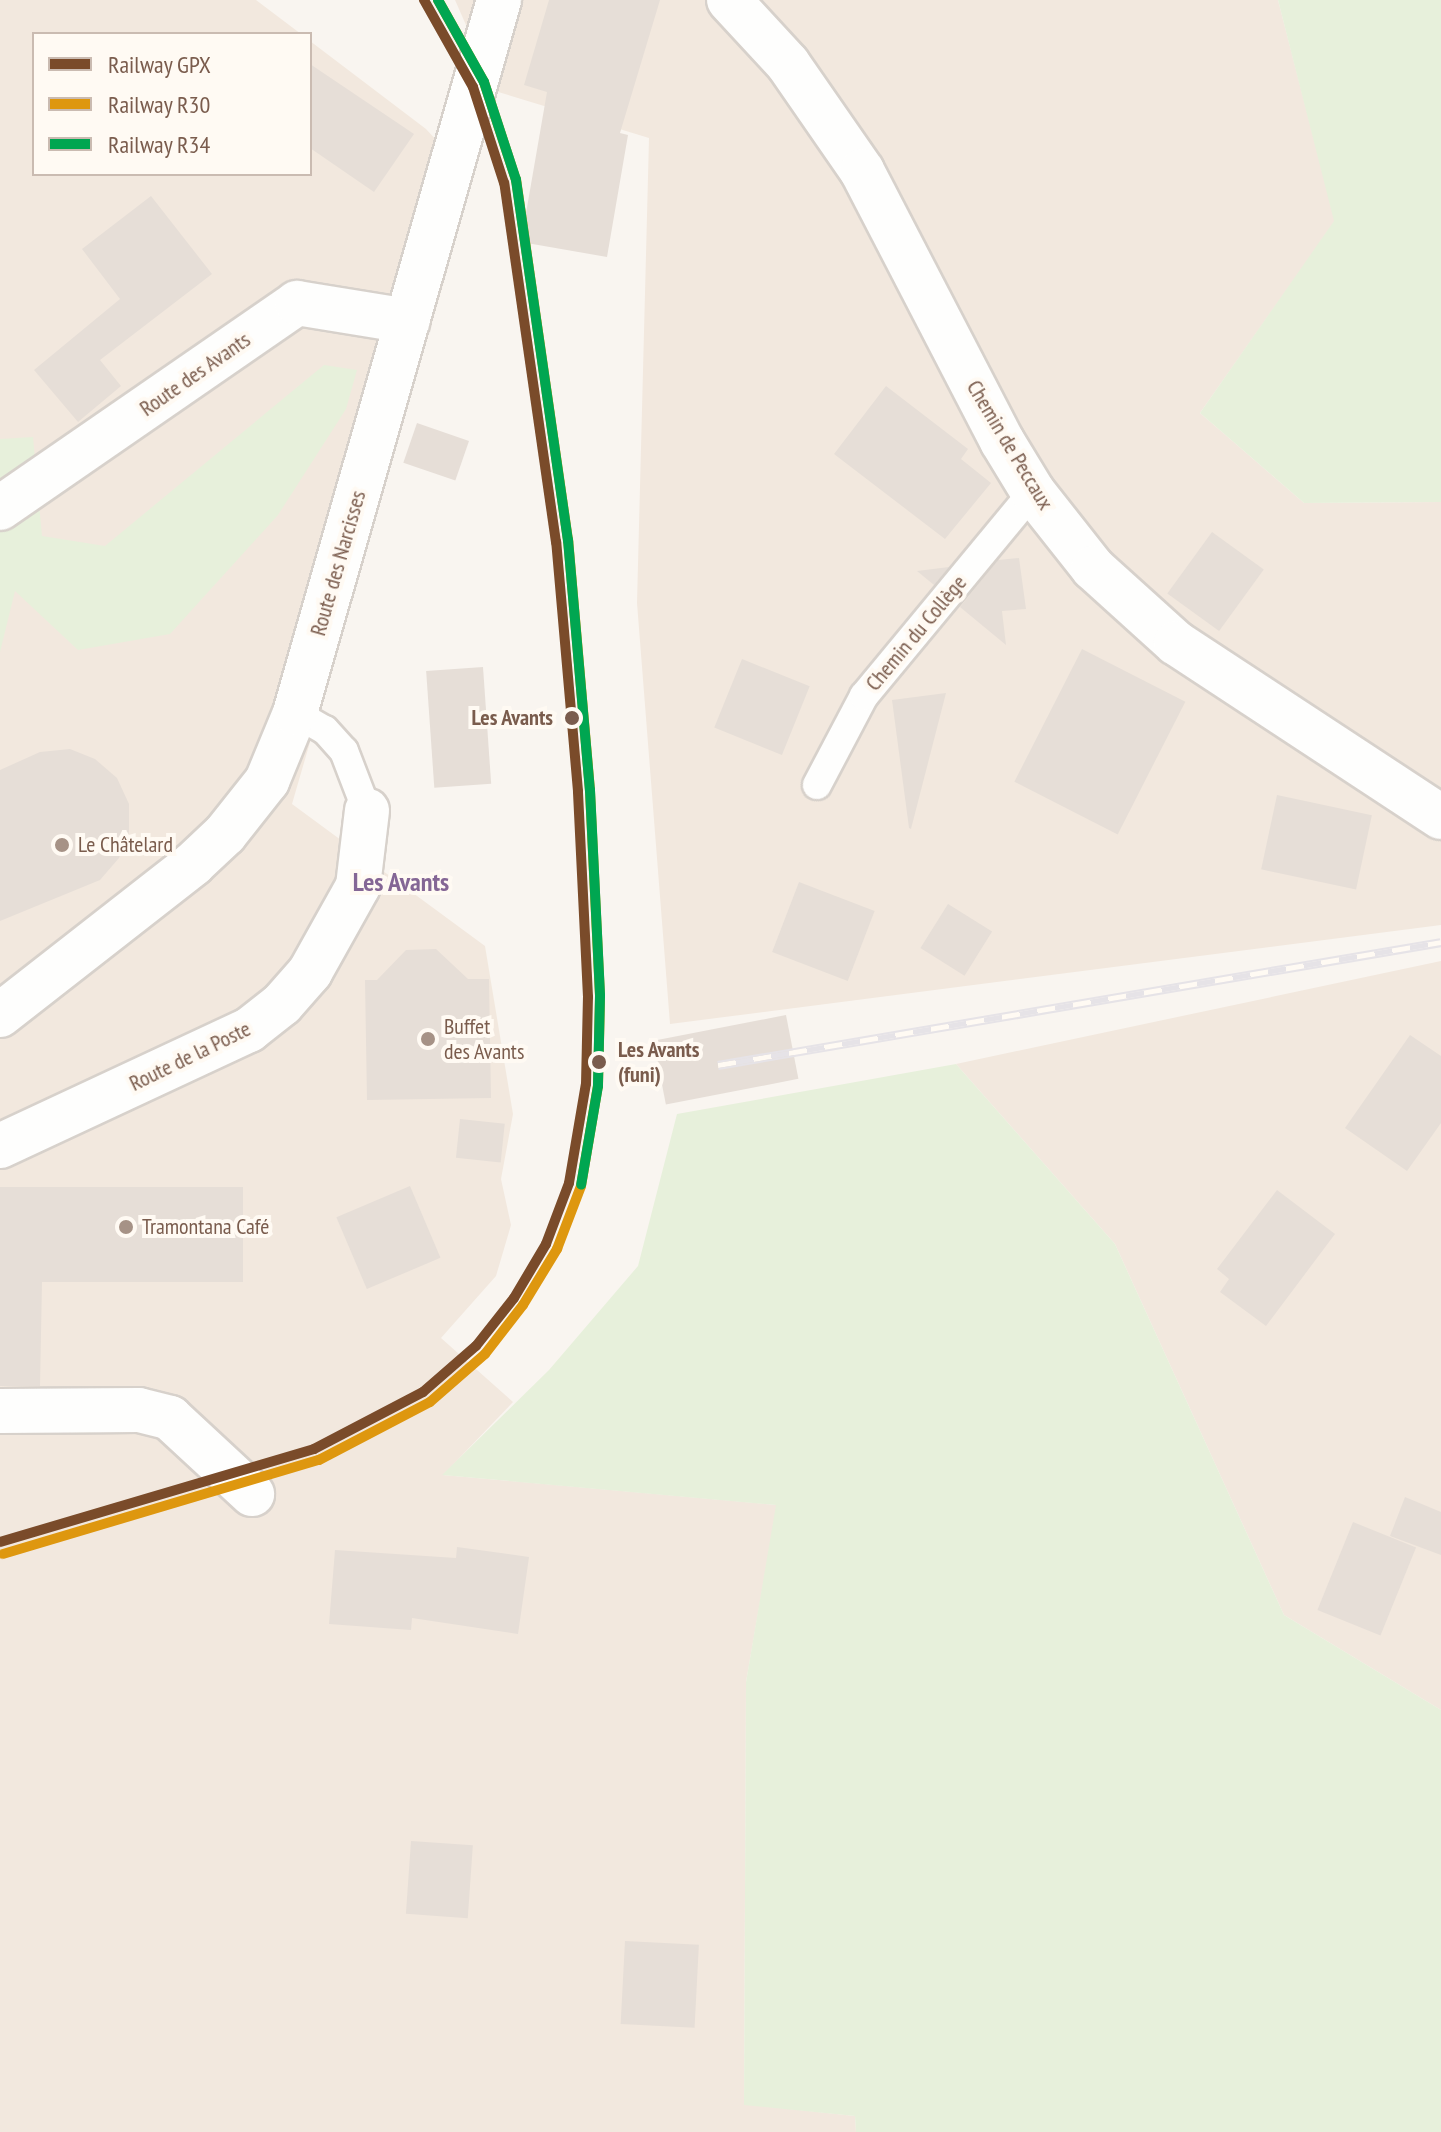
<!DOCTYPE html>
<meta charset="utf-8">
<style>
body{margin:0}
#map{position:relative;width:1441px;height:2132px;overflow:hidden;background:#f9f5f0;font-family:"PT Sans Narrow",sans-serif}
div>[style]{position:absolute}
.residential>*{inset:0;background:#f2e8de}
.green>*{inset:0;background:#e7f0db}
.building>*{inset:0;background:#e6ded7;transform-origin:0 0}
.roads{filter:drop-shadow(2px 0 #d7d1cb) drop-shadow(-2px 0 #d7d1cb) drop-shadow(0 2px #d7d1cb) drop-shadow(0 -2px #d7d1cb)}
.lane>*{height:28px;margin:-14px;padding:0 14px;transform-origin:14px;border-radius:14px;background:#fefefd}
.street>*{height:44px;margin:-22px;padding:0 22px;transform-origin:22px;border-radius:22px;background:#fefefd}
.secondary>*{height:44px;margin:-22px;padding:0 22px;transform-origin:22px;border-radius:22px;background:#fefefd}
.rail>*{height:9px;margin-top:-4.5px;transform-origin:0;background:repeating-linear-gradient(90deg,#fffaf3 0 18px,#e6e3e7 0 36px);box-sizing:border-box;border-block:2px solid #e6e3e7}
.rail-1>*{height:10px;margin:-5px;padding:0 5px;transform-origin:5px;border-radius:5px;background:#7a4b2a}
.rail-2>*{height:10px;margin:-5px;padding:0 5px;transform-origin:5px;border-radius:5px;background:#de970f}
.rail-3>*{height:10px;margin:-5px;padding:0 5px;transform-origin:5px;border-radius:5px;background:#00a651}
.dots>*{width:22px;height:22px;translate:-50% -50%;box-sizing:border-box;border:4px solid #fffaf3;border-radius:50%}
span{translate:-50% -50%;white-space:nowrap;text-align:center;line-height:1.15;-webkit-text-stroke:8px #fffaf3;paint-order:stroke}
.street-label{font-size:22px;color:#7a5c4d}
.stop-label{font-size:22px;color:#7a5c4d;font-weight:700}
.right{translate:-100% -50%;text-align:right}
.left{translate:0 -50%;text-align:left}
.poi-label{font-size:22px;color:#7a5c4d}
.quarter-label{font-size:26px;color:#846695;font-weight:700}
.legend{position:absolute;left:32px;top:32px;width:280px;height:144px;box-sizing:border-box;background:#fffaf3;border:2px solid #cabbb1;margin:0;padding:10px 14px;list-style:none;font-size:24px;color:#7a5c4d}
.legend li{display:flex;align-items:center;gap:16px;height:40px}
.legend b{width:40px;border:2px solid #cabbb1}
</style>
<div id="map">
<div class="residential">
<i style="clip-path:polygon(0 0,256px 0,301px 34px,34px 34px,34px 174px,310px 174px,310px 41px,426px 129px,452px 157px,449px 264px,292px 804px,485px 946px,513px 1114px,501px 1179px,511px 1225px,496px 1276px,441px 1338px,513px 1402px,443px 1475px,777px 1505px,746px 1682px,744px 2104px,855px 2116px,856px 2132px,0 2132px)"></i>
<i style="clip-path:polygon(455px 0,1278px 0,1335px 221px,1200px 413px,1304px 503px,1441px 502px,1441px 925px,670px 1024px,637px 603px,649px 138px,495px 91px)"></i>
<i style="clip-path:polygon(1441px 961px,1441px 1710px,1284px 1615px,1115px 1244px,956px 1064px)"></i>
</div>
<div class="green">
<i style="clip-path:polygon(1278px 0,1441px 0,1441px 502px,1304px 503px,1200px 413px,1334px 221px)"></i>
<i style="clip-path:polygon(324px 365px,357px 370px,346px 409px,278px 515px,170px 634px,78px 650px,15px 591px,0 652px,0 439px,33px 437px,42px 536px,105px 546px)"></i>
<i style="clip-path:polygon(956px 1064px,1115px 1244px,1284px 1615px,1441px 1710px,1441px 2132px,856px 2132px,855px 2116px,744px 2105px,746px 1682px,776px 1505px,442px 1475px,549px 1370px,638px 1266px,677px 1114px)"></i>
</div>
<div class="building">
<i style="clip-path:polygon(549px 0,660px 0,620px 133px,628px 135px,607px 257px,521px 242px,547px 92px,524px 85px)"></i>
<i style="clip-path:polygon(310px 64px,414px 134px,374px 192px,310px 148px)"></i>
<i style="clip-path:polygon(151px 196px,212px 274px,100px 360px,121px 386px,78px 422px,34px 370px,120px 299px,82px 249px)"></i>
<i style="clip-path:polygon(886px 386px,968px 449px,961px 459px,991px 483px,945px 539px,834px 454px)"></i>
<i style="left:417px;top:423px;width:55px;height:42px;rotate:19deg"></i>
<i style="left:1212px;top:532px;width:64px;height:76px;rotate:36deg"></i>
<i style="clip-path:polygon(1019px 558px,1026px 609px,1002px 611px,1006px 645px,960px 607px,998px 560px)"></i>
<i style="clip-path:polygon(949px 567px,934px 585px,917px 571px)"></i>
<i style="left:1082px;top:649px;width:116px;height:149px;rotate:27deg"></i>
<i style="left:742px;top:659px;width:73px;height:74px;rotate:22deg"></i>
<i style="left:483px;top:667px;width:117px;height:57px;rotate:86deg"></i>
<i style="clip-path:polygon(946px 693px,911px 829px,909px 828px,892px 700px)"></i>
<i style="clip-path:polygon(70px 749px,95px 759px,117px 778px,129px 804px,129px 832px,119px 858px,100px 880px,0 921px,0 770px,40px 752px)"></i>
<i style="left:1277px;top:795px;width:97px;height:76px;rotate:12deg"></i>
<i style="left:799px;top:882px;width:81px;height:75px;rotate:21deg"></i>
<i style="left:948px;top:904px;width:52px;height:52px;rotate:32deg"></i>
<i style="clip-path:polygon(436px 949px,468px 979px,489px 979px,491px 1098px,367px 1100px,365px 980px,377px 980px,406px 950px)"></i>
<i style="left:786px;top:1015px;width:65px;height:135px;rotate:79deg"></i>
<i style="clip-path:polygon(1410px 1035px,1441px 1056px,1441px 1123px,1407px 1171px,1345px 1128px)"></i>
<i style="left:460px;top:1119px;width:45px;height:39px;rotate:6deg"></i>
<i style="left:410px;top:1186px;width:78px;height:80px;rotate:67deg"></i>
<i style="clip-path:polygon(0 1187px,243px 1187px,243px 1282px,42px 1282px,40px 1386px,0 1386px)"></i>
<i style="clip-path:polygon(1277px 1190px,1335px 1234px,1266px 1326px,1220px 1292px,1229px 1279px,1217px 1269px)"></i>
<i style="clip-path:polygon(1405px 1497px,1441px 1512px,1441px 1555px,1390px 1536px)"></i>
<i style="left:1353px;top:1522px;width:68px;height:95px;rotate:22deg"></i>
<i style="clip-path:polygon(457px 1547px,529px 1557px,518px 1634px,412px 1618px,411px 1630px,329px 1624px,335px 1550px,456px 1558px)"></i>
<i style="left:411px;top:1841px;width:62px;height:73px;rotate:4deg"></i>
<i style="left:625px;top:1941px;width:74px;height:83px;rotate:3deg"></i>
</div>
<div class="roads">
<div class="lane">
<i style="left:295px;top:713px;width:34px;rotate:30deg"></i>
<i style="left:325px;top:730px;width:28px;rotate:48deg"></i>
<i style="left:344px;top:751px;width:64px;rotate:69deg"></i>
<i style="left:817px;top:785px;width:101px;rotate:-62.2deg"></i>
<i style="left:864px;top:696px;width:265px;rotate:-50.4deg"></i>
</div>
<div class="street">
<i style="left:729px;top:0;width:87px;rotate:47.3deg"></i>
<i style="left:788px;top:64px;width:130px;rotate:55.3deg"></i>
<i style="left:862px;top:171px;width:304px;rotate:62.6deg"></i>
<i style="left:1002px;top:441px;width:60px;rotate:58.7deg"></i>
<i style="left:1033px;top:492px;width:97px;rotate:51.7deg"></i>
<i style="left:1093px;top:568px;width:112px;rotate:42.1deg"></i>
<i style="left:1176px;top:643px;width:317px;rotate:33.3deg"></i>
<i style="left:0;top:508px;width:361px;rotate:-34.6deg"></i>
<i style="left:297px;top:303px;width:112px;rotate:9.2deg"></i>
<i style="left:0;top:1146px;width:275px;rotate:-25deg"></i>
<i style="left:249px;top:1030px;width:42px;rotate:-38.2deg"></i>
<i style="left:282px;top:1004px;width:43px;rotate:-48.8deg"></i>
<i style="left:310px;top:972px;width:98px;rotate:-60.8deg"></i>
<i style="left:358px;top:886px;width:76px;rotate:-83.2deg"></i>
<i style="left:0;top:1411px;width:139px;rotate:-0.4deg"></i>
<i style="left:139px;top:1410px;width:32px;rotate:14deg"></i>
<i style="left:170px;top:1418px;width:112px;rotate:42.8deg"></i>
</div>
<div class="secondary">
<i style="left:0;top:1015px;width:245px;rotate:-38deg"></i>
<i style="left:193px;top:864px;width:44px;rotate:-43.2deg"></i>
<i style="left:225px;top:834px;width:68px;rotate:-51.6deg"></i>
<i style="left:267px;top:781px;width:74px;rotate:-67.6deg"></i>
<i style="left:295px;top:713px;width:742px;rotate:-74.03deg"></i>
</div>
</div>
<div class="rail">
<i style="left:718px;top:1065px;width:733px;rotate:-9.65deg"></i>
</div>
<div class="rail-1">
<i style="left:0;top:1542px;width:327px;rotate:-16.5deg"></i>
<i style="left:314px;top:1449px;width:123px;rotate:-27.6deg"></i>
<i style="left:423px;top:1392px;width:70px;rotate:-41deg"></i>
<i style="left:476px;top:1346px;width:61px;rotate:-51.6deg"></i>
<i style="left:514px;top:1298px;width:63px;rotate:-59.3deg"></i>
<i style="left:546px;top:1244px;width:65px;rotate:-69.3deg"></i>
<i style="left:569px;top:1183px;width:100px;rotate:-80.3deg"></i>
<i style="left:586px;top:1084px;width:87px;rotate:-88.7deg"></i>
<i style="left:588px;top:997px;width:206px;rotate:-92.8deg"></i>
<i style="left:578px;top:791px;width:250px;rotate:-95deg"></i>
<i style="left:556px;top:542px;width:363px;rotate:-98.2deg"></i>
<i style="left:504px;top:183px;width:101px;rotate:-107.9deg"></i>
<i style="left:473px;top:87px;width:100px;rotate:-119.4deg"></i>
</div>
<div class="rail-2">
<i style="left:3px;top:1554px;width:330px;rotate:-16.6deg"></i>
<i style="left:319px;top:1460px;width:125px;rotate:-27.6deg"></i>
<i style="left:430px;top:1402px;width:73px;rotate:-41.1deg"></i>
<i style="left:485px;top:1354px;width:62px;rotate:-52.2deg"></i>
<i style="left:523px;top:1305px;width:66px;rotate:-58.7deg"></i>
<i style="left:557px;top:1249px;width:67px;rotate:-69.1deg"></i>
<i style="left:581px;top:1186px;width:101px;rotate:-80.4deg"></i>
<i style="left:598px;top:1086px;width:90px;rotate:-88.7deg"></i>
<i style="left:600px;top:996px;width:206px;rotate:-92.8deg"></i>
<i style="left:590px;top:790px;width:251px;rotate:-95deg"></i>
<i style="left:568px;top:540px;width:364px;rotate:-98.2deg"></i>
<i style="left:516px;top:180px;width:103px;rotate:-108.1deg"></i>
<i style="left:484px;top:82px;width:94px;rotate:-119.3deg"></i>
</div>
<div class="rail-3">
<i style="left:438px;top:0;width:94px;rotate:60.7deg"></i>
<i style="left:484px;top:82px;width:103px;rotate:71.9deg"></i>
<i style="left:516px;top:180px;width:364px;rotate:81.8deg"></i>
<i style="left:568px;top:540px;width:251px;rotate:85deg"></i>
<i style="left:590px;top:790px;width:206px;rotate:87.2deg"></i>
<i style="left:600px;top:996px;width:90px;rotate:91.3deg"></i>
<i style="left:598px;top:1086px;width:100px;rotate:99.7deg"></i>
</div>
<div class="dots">
<i style="left:572px;top:718px;background:#7a5c4d"></i>
<i style="left:62px;top:845px;background:#a69286"></i>
<i style="left:428px;top:1039px;background:#a69286"></i>
<i style="left:599px;top:1062px;background:#7a5c4d"></i>
<i style="left:126px;top:1227px;background:#a69286"></i>
</div>
<div class="street-label">
<span style="left:195px;top:374px;rotate:-35deg">Route des Avants</span>
<span style="left:1010px;top:445px;rotate:59deg">Chemin de Peccaux</span>
<span style="left:338px;top:563px;rotate:-74deg">Route des Narcisses</span>
<span style="left:916px;top:633px;rotate:-50deg">Chemin du Collège</span>
<span style="left:190px;top:1056px;rotate:-26deg">Route de la Poste</span>
</div>
<div class="stop-label">
<span class="right" style="left:553px;top:718px">Les Avants</span>
<span class="left" style="left:618px;top:1062px">Les Avants<br>(funi)</span>
</div>
<div class="poi-label">
<span class="left" style="left:78px;top:845px">Le Châtelard</span>
<span class="left" style="left:444px;top:1039px">Buffet<br>des Avants</span>
<span class="left" style="left:142px;top:1227px">Tramontana Café</span>
</div>
<div class="quarter-label">
<span style="left:401px;top:882px">Les Avants</span>
</div>
<ul class="legend">
<li><b style="height:10px;background:#7a4b2a"></b>Railway GPX</li>
<li><b style="height:10px;background:#de970f"></b>Railway R30</li>
<li><b style="height:10px;background:#00a651"></b>Railway R34</li>
</ul>
</div>
